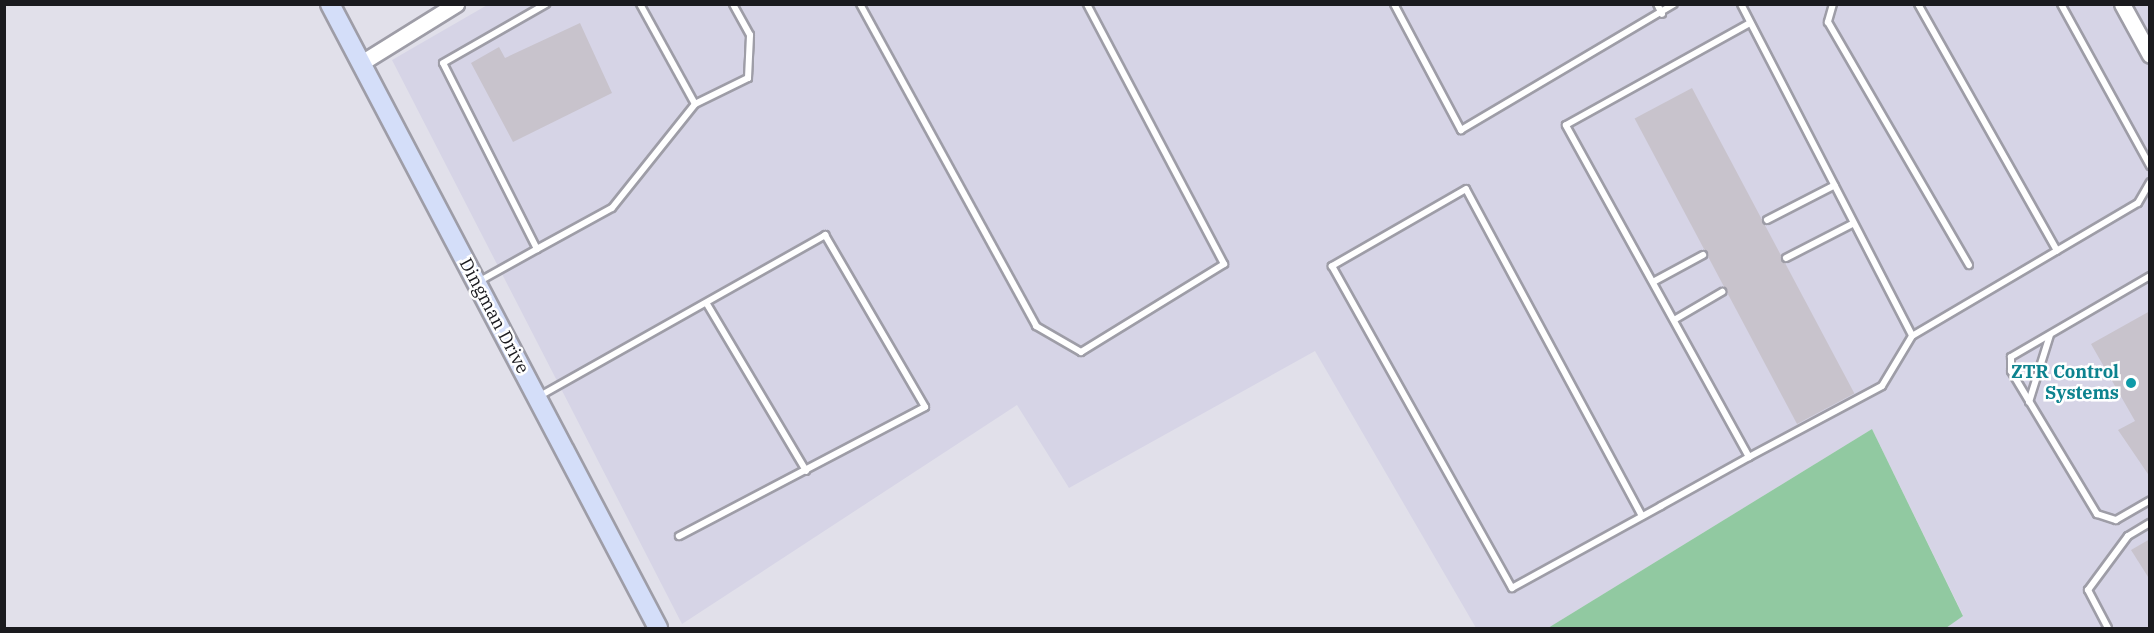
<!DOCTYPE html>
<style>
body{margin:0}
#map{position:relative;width:2154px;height:633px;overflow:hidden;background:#e1e0ea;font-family:"IBM Plex Serif",serif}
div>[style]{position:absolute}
.built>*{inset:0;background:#d6d4e6}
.green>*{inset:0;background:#91c9a1}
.building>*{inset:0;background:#c8c3cc;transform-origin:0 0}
.roads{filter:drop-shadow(2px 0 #9e9da7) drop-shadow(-2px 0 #9e9da7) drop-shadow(0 2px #9e9da7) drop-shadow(0 -2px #9e9da7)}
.service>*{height:6px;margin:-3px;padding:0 3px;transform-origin:3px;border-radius:3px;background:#fff}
.tertiary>*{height:15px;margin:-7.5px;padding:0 7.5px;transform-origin:7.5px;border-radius:7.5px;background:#fff}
.secondary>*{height:18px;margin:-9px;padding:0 9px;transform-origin:9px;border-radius:9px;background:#d4def9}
.dots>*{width:16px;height:16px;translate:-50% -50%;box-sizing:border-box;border:3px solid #fff;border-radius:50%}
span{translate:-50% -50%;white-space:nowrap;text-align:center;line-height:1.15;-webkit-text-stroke:5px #fff;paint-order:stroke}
.street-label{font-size:18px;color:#1a1a1e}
.culture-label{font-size:18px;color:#0d838f;font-weight:700}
.right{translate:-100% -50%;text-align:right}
.frame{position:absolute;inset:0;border:6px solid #1a1a1e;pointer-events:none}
</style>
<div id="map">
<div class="built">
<i style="clip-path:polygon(489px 4px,2149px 5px,2149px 628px,1946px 628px,1963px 615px,1872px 429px,1548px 628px,1476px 628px,1315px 351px,1069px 488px,1017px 405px,682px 624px,392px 60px)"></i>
</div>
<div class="green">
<i style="clip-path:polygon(1872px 429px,1963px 616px,1946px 628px,1548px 628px)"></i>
</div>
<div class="building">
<i style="clip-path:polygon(580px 23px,612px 93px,513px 142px,471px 63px,499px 47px,505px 58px)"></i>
<i style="left:1692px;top:88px;width:346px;height:65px;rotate:62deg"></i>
<i style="clip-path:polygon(2150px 311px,2150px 477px,2118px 430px,2135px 421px,2091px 344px)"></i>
<i style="clip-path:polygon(2150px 539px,2150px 580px,2131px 550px)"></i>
</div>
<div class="roads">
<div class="service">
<i style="left:640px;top:4px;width:114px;rotate:61.2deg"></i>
<i style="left:860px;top:4px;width:367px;rotate:61.3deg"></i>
<i style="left:1036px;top:326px;width:52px;rotate:30deg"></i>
<i style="left:1081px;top:352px;width:168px;rotate:-31.6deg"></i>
<i style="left:1224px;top:264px;width:294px;rotate:-117.8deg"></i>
<i style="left:1394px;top:4px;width:143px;rotate:62deg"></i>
<i style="left:1461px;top:130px;width:247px;rotate:-30.6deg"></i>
<i style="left:1657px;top:4px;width:11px;rotate:63deg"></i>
<i style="left:1741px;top:4px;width:373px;rotate:62.7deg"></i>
<i style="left:1912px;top:336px;width:58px;rotate:121deg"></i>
<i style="left:1882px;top:386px;width:151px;rotate:151.9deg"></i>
<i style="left:1749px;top:457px;width:379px;rotate:-118.9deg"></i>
<i style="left:1566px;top:125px;width:210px;rotate:-29deg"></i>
<i style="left:1833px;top:4px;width:19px;rotate:106deg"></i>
<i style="left:1828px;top:22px;width:281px;rotate:59.9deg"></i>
<i style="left:1918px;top:4px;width:283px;rotate:60.6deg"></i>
<i style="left:2061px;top:4px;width:185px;rotate:61.2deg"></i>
<i style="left:1767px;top:220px;width:76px;rotate:-27.2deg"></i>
<i style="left:537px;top:249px;width:85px;rotate:-28.7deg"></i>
<i style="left:612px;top:208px;width:133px;rotate:-51.4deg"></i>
<i style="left:695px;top:104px;width:59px;rotate:-26.1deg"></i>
<i style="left:748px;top:78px;width:43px;rotate:-87.3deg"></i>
<i style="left:750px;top:35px;width:35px;rotate:-119deg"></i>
<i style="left:1786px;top:258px;width:76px;rotate:-27.2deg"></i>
<i style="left:2150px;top:276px;width:161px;rotate:149.8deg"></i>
<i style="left:2011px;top:357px;width:14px;rotate:90deg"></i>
<i style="left:2011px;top:371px;width:167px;rotate:59deg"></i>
<i style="left:2097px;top:514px;width:20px;rotate:18deg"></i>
<i style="left:2116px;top:520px;width:39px;rotate:-30deg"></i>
<i style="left:478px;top:282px;width:68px;rotate:-29.2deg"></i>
<i style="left:537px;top:249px;width:208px;rotate:-116.8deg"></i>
<i style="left:443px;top:63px;width:119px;rotate:-29.8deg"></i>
<i style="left:1653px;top:282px;width:57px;rotate:-28.4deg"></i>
<i style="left:707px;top:304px;width:194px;rotate:59.3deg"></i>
<i style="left:1674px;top:320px;width:56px;rotate:-30.3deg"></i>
<i style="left:1912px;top:336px;width:262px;rotate:-30.5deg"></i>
<i style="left:2138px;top:203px;width:24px;rotate:-60deg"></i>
<i style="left:538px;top:397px;width:330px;rotate:-29.4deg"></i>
<i style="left:825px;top:235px;width:199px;rotate:59.8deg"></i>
<i style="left:925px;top:407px;width:278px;rotate:152.3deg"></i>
<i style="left:2029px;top:402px;width:70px;rotate:-72.6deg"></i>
<i style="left:1642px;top:516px;width:371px;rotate:-118.3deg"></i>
<i style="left:1466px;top:189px;width:155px;rotate:150.1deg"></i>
<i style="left:1332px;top:266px;width:369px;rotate:60.8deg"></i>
<i style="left:1512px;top:588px;width:170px;rotate:-28.8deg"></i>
<i style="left:1661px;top:506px;width:101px;rotate:-29.1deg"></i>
<i style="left:2108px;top:628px;width:43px;rotate:-117.8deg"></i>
<i style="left:2088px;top:590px;width:67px;rotate:-53.5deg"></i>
<i style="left:2128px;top:536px;width:26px;rotate:-31deg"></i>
</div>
<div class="tertiary">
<i style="left:2122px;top:4px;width:58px;rotate:61.2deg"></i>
<i style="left:361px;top:63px;width:112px;rotate:-31.8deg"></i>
</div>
<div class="secondary">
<i style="left:330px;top:4px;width:705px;rotate:62.27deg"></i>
</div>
</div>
<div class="dots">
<i style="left:2131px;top:383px;background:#0f9aa8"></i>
</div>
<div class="street-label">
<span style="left:494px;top:316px;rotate:62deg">Dingman Drive</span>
</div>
<div class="culture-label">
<span class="right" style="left:2119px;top:383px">ZTR Control<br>Systems</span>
</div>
<div class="frame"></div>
</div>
